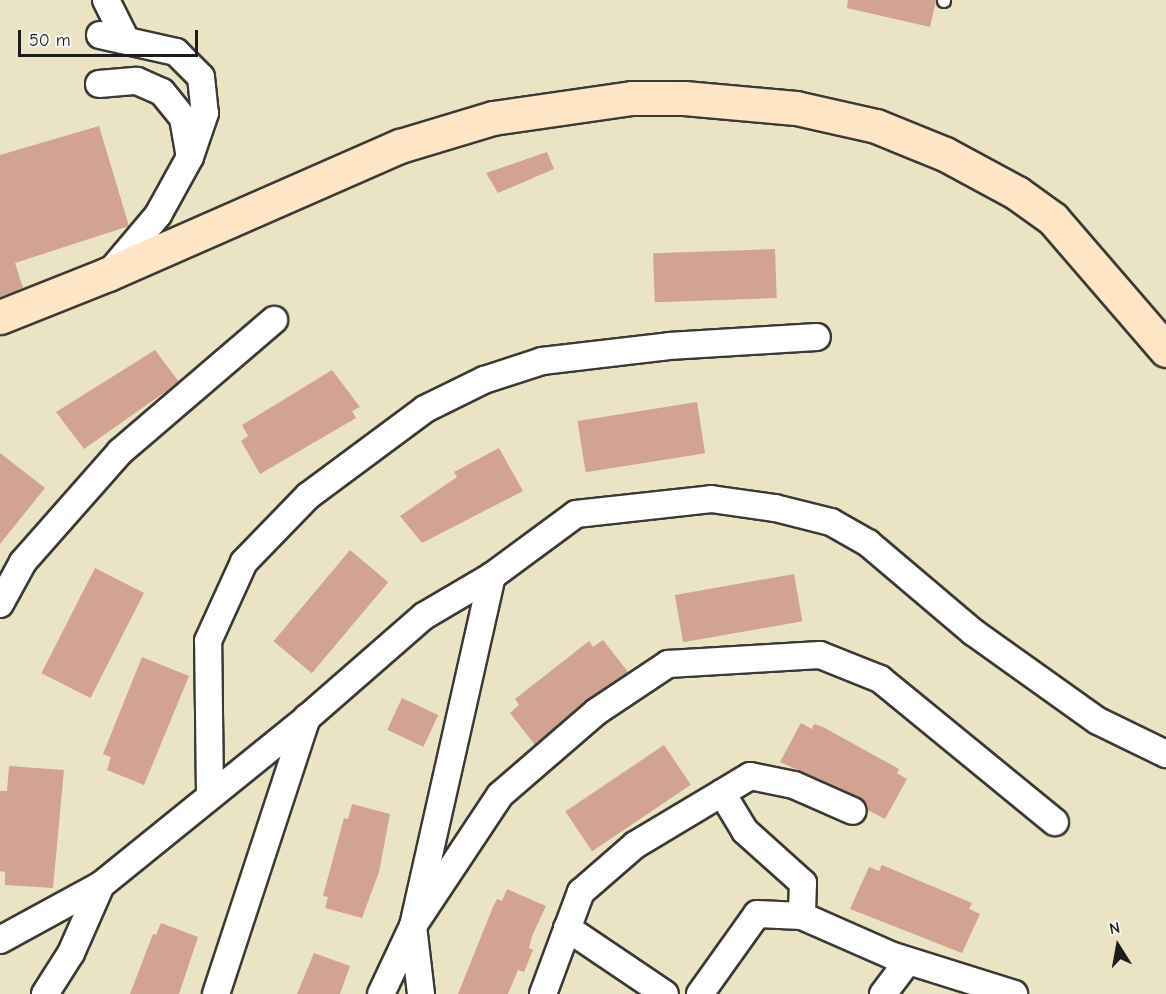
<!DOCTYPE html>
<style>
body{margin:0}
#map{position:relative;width:1166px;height:994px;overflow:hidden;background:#ebe4c4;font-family:"Comic Neue",sans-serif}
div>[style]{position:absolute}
.building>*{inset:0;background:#d2a293;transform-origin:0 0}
.roads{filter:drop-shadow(2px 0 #3b3a35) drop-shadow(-2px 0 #3b3a35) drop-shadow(0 2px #3b3a35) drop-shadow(0 -2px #3b3a35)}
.lane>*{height:12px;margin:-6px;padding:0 6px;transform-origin:6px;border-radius:6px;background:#fff}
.street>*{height:26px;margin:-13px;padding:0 13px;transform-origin:13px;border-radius:13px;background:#fff}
.secondary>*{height:33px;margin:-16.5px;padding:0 16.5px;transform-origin:16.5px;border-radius:16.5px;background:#fde5c5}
span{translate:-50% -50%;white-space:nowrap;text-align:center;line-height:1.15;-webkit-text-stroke:4.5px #f6f6f2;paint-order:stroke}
.north{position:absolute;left:1088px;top:916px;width:60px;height:60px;-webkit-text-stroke:4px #f6f6f2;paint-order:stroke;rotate:349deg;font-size:16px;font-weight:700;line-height:24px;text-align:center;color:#1c1c1c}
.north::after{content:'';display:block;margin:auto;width:21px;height:27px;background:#1c1c1c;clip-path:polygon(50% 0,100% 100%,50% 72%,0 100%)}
.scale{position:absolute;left:18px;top:30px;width:180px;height:27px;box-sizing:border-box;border:3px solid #1c1c1c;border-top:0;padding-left:8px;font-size:18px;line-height:21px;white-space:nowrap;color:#1c1c1c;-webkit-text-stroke:4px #f6f6f2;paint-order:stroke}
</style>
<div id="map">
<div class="building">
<i style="clip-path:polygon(848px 0,936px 0,936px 1px,930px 27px,847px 8px)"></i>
<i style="clip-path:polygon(99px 126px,129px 226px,15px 263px,23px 288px,0 297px,0 155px)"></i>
<i style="clip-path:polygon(547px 152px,554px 169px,498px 193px,486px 173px)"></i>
<i style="left:775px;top:249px;width:49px;height:122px;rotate:88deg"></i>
<i style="clip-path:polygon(155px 350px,179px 382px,84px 449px,56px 412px)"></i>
<i style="clip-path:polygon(332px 370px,360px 407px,352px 411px,356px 418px,260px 474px,241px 441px,248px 436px,242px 425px)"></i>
<i style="left:697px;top:402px;width:52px;height:121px;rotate:81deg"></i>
<i style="clip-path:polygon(499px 448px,523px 491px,422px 543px,400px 516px,457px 477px,454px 472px)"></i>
<i style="clip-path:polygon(0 453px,45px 488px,0 544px)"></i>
<i style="left:350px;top:550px;width:50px;height:119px;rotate:40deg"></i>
<i style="left:95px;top:568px;width:55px;height:118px;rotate:27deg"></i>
<i style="left:794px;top:574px;width:48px;height:121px;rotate:80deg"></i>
<i style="clip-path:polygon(603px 640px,628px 672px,586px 701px,535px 745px,510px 713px,519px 705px,515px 699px,589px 641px,593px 647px)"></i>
<i style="clip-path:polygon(142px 657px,189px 676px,144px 785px,107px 770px,111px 757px,103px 754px)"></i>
<i style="left:402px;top:698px;width:40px;height:35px;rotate:25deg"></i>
<i style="clip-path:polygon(801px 723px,812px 729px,814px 724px,823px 727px,899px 769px,897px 773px,907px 779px,885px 819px,868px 810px,859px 797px,780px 762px)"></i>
<i style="left:664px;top:745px;width:48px;height:119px;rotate:56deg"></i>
<i style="clip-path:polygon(9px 766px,64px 770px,53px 888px,5px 885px,5px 872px,0 871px,0 791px,7px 791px)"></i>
<i style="clip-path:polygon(352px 804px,390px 814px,379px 872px,362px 918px,325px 908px,328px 897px,323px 896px,344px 818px,348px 819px)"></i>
<i style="clip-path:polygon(882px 865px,972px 903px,969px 909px,980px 914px,962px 953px,850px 909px,869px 867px,879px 871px)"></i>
<i style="clip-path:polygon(507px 889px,546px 906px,532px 936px,529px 948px,533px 950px,524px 972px,518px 970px,508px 994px,458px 994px,493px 907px,497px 899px,502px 901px)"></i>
<i style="clip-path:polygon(161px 923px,198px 937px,179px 994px,130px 994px,153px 934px,156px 935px)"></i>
<i style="clip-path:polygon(314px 953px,350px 966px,340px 994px,297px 994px)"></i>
</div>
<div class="roads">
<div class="lane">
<i style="left:944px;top:1px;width:1px;rotate:-90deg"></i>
</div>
<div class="street">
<i style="left:106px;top:0;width:45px;rotate:63.4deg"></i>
<i style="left:100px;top:35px;width:78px;rotate:12.6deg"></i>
<i style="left:176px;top:52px;width:35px;rotate:45deg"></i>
<i style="left:201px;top:77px;width:36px;rotate:84deg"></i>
<i style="left:205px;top:113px;width:43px;rotate:108.9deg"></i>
<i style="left:99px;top:84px;width:38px;rotate:-5deg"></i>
<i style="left:137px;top:81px;width:27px;rotate:24deg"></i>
<i style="left:162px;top:92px;width:33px;rotate:51deg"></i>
<i style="left:183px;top:118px;width:40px;rotate:80deg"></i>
<i style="left:190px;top:157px;width:66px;rotate:118.9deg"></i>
<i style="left:158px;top:215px;width:75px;rotate:130.1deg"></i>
<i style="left:0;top:604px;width:48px;rotate:-61.3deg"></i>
<i style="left:23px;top:562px;width:147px;rotate:-48.6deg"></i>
<i style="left:120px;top:452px;width:203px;rotate:-40.6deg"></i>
<i style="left:722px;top:793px;width:44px;rotate:58.8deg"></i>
<i style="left:745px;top:831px;width:78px;rotate:41.9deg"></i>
<i style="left:803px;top:883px;width:33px;rotate:92deg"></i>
<i style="left:210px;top:794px;width:153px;rotate:-90.7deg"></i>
<i style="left:208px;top:641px;width:87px;rotate:-65.5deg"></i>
<i style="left:244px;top:562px;width:92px;rotate:-45.9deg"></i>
<i style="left:308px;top:496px;width:146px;rotate:-36.6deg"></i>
<i style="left:425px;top:409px;width:66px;rotate:-26.2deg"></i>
<i style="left:484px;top:380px;width:61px;rotate:-18.1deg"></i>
<i style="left:542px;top:361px;width:128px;rotate:-6.7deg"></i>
<i style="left:669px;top:346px;width:148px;rotate:-3.5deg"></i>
<i style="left:567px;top:928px;width:118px;rotate:34deg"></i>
<i style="left:0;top:940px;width:115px;rotate:-28.6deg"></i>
<i style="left:101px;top:885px;width:265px;rotate:-39deg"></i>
<i style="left:307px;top:718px;width:155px;rotate:-41.1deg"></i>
<i style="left:424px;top:616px;width:79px;rotate:-30.5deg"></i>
<i style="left:492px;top:576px;width:104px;rotate:-36.4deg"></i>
<i style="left:576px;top:514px;width:136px;rotate:-6.3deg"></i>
<i style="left:711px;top:499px;width:65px;rotate:8deg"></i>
<i style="left:775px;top:508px;width:58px;rotate:14deg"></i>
<i style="left:831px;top:522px;width:43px;rotate:29.6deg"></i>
<i style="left:868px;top:543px;width:138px;rotate:40.3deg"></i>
<i style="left:973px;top:632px;width:153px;rotate:35.5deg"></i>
<i style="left:1098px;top:721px;width:76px;rotate:25.9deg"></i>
<i style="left:45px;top:994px;width:49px;rotate:-57.6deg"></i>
<i style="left:71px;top:953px;width:74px;rotate:-66.2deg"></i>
<i style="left:216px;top:994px;width:291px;rotate:-71.8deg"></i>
<i style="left:381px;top:994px;width:75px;rotate:-64.8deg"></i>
<i style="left:413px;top:926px;width:359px;rotate:-77.3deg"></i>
<i style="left:421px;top:994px;width:68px;rotate:-96.7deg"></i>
<i style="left:413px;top:926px;width:157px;rotate:-56.4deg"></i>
<i style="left:500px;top:795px;width:127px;rotate:-40.8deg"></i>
<i style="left:596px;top:712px;width:87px;rotate:-33.7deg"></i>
<i style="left:668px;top:664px;width:152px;rotate:-3.4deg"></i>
<i style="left:820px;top:655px;width:65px;rotate:21.8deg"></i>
<i style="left:880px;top:679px;width:226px;rotate:39.3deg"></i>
<i style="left:543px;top:994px;width:109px;rotate:-69.6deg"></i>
<i style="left:581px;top:892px;width:72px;rotate:-41deg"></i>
<i style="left:635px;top:845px;width:101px;rotate:-30.9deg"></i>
<i style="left:722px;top:793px;width:33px;rotate:-31deg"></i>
<i style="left:750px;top:776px;width:45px;rotate:11.6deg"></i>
<i style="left:794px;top:785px;width:64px;rotate:23.8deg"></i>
<i style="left:700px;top:994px;width:98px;rotate:-54.5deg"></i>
<i style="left:757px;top:914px;width:45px;rotate:2.5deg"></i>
<i style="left:802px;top:916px;width:99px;rotate:23.7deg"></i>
<i style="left:893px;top:956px;width:127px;rotate:17.4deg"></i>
<i style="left:883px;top:994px;width:41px;rotate:-52.9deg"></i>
</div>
<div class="secondary">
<i style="left:0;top:317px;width:116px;rotate:-21.7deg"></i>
<i style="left:108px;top:274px;width:319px;rotate:-23.7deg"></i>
<i style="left:400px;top:146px;width:97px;rotate:-16.8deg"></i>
<i style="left:493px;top:118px;width:140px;rotate:-8.2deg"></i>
<i style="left:632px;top:98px;width:52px"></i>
<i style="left:684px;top:98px;width:112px;rotate:5.1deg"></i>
<i style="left:796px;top:108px;width:82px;rotate:12.7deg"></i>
<i style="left:876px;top:126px;width:74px;rotate:22.1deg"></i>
<i style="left:945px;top:154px;width:82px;rotate:28.4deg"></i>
<i style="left:1017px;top:193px;width:44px;rotate:35.8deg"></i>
<i style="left:1053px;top:219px;width:173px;rotate:49.2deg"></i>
</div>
</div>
<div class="north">N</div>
<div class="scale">50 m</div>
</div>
